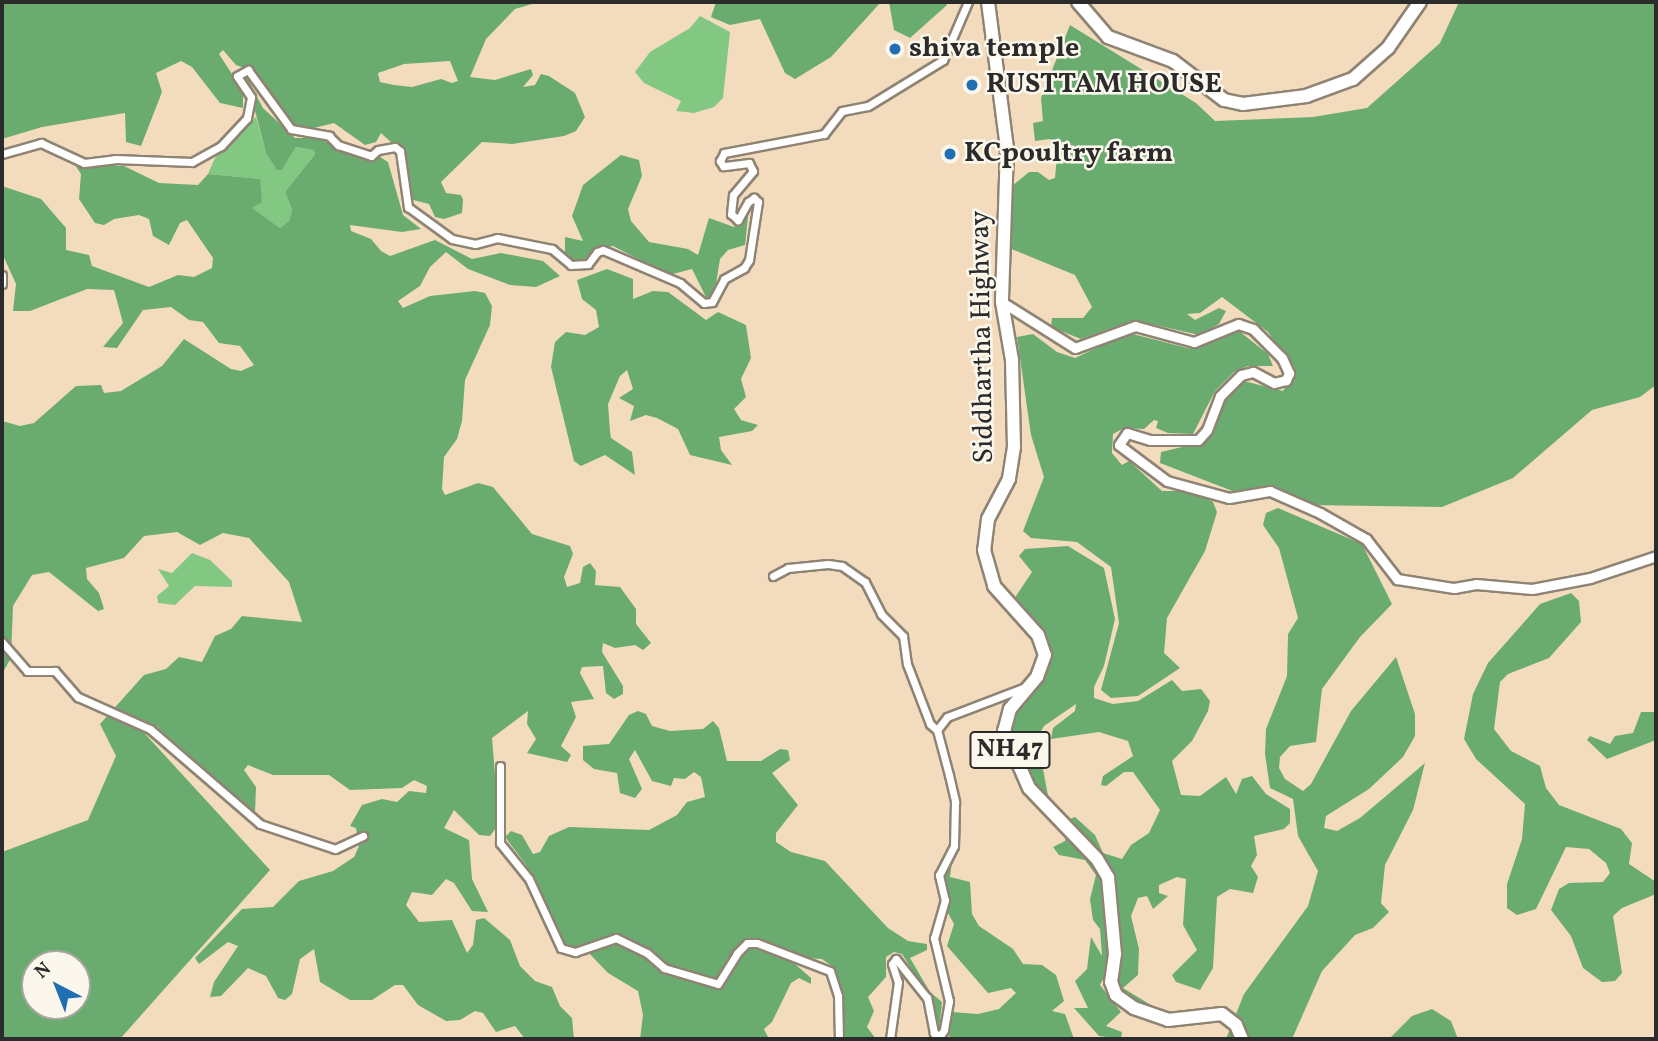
<!DOCTYPE html>
<style>
body{margin:0}
#map{position:relative;width:1658px;height:1041px;overflow:hidden;background:#f3dcbe;font-family:Vollkorn,serif}
div>[style]{position:absolute}
.green>*{inset:0;background:#83c882}
.forest>*{inset:0;background:#6aac70}
.roads{filter:drop-shadow(2px 0 #8f8474) drop-shadow(-2px 0 #8f8474) drop-shadow(0 2px #8f8474) drop-shadow(0 -2px #8f8474)}
.minor>*{height:7px;margin:-3.5px;padding:0 3.5px;transform-origin:3.5px;border-radius:3.5px;background:#fff}
.tertiary>*{height:9px;margin:-4.5px;padding:0 4.5px;transform-origin:4.5px;border-radius:4.5px;background:#fff}
.trunk>*{height:12px;margin:-6px;padding:0 6px;transform-origin:6px;border-radius:6px;background:#fff}
.dots>*{width:19px;height:19px;translate:-50% -50%;box-sizing:border-box;border:4px solid #fbf7ec;border-radius:50%}
span{translate:-50% -50%;white-space:nowrap;text-align:center;line-height:1.15;-webkit-text-stroke:5px #fbf7ec;paint-order:stroke}
.shield-label span{padding:2px 5px;background:#fbf7ec;border:2px solid;border-radius:5px;-webkit-text-stroke-width:0}
.shield-label{font-size:26px;color:#2b2b2b;font-weight:700}
.poi-label{font-size:28px;color:#2b2b2b;font-weight:700}
.left{translate:0 -50%;text-align:left}
.street-label{font-size:28px;color:#2b2b2b}
.frame{position:absolute;inset:0;border:4px solid #2b2b2b;pointer-events:none}
.north{position:absolute;left:21px;top:950px;width:70px;height:70px;box-sizing:border-box;background:#fbf7ec;border:2px solid #a8a59f;border-radius:50%;rotate:318deg;font-size:19px;font-weight:700;line-height:28px;text-align:center;color:#2b2b2b}
.north::after{content:'';display:block;margin:auto;width:24px;height:32px;background:#1f6fb2;clip-path:polygon(50% 0,100% 100%,50% 72%,0 100%)}
</style>
<div id="map">
<div class="green">
<i style="clip-path:polygon(700px 16px,730px 32px,723px 98px,714px 107px,694px 113px,676px 111px,681px 101px,644px 83px,635px 72px,650px 52px,690px 28px)"></i>
<i style="clip-path:polygon(256px 117px,266px 153px,282px 170px,296px 147px,313px 150px,315px 154px,285px 192px,292px 210px,289px 221px,280px 228px,251px 208px,260px 179px,208px 174px,215px 158px)"></i>
<i style="clip-path:polygon(192px 553px,210px 560px,232px 581px,232px 587px,195px 586px,175px 605px,158px 603px,157px 596px,169px 586px,158px 569px,172px 573px)"></i>
</div>
<div class="forest">
<i style="clip-path:polygon(evenodd,2px 2px,539px 2px,515px 9px,486px 39px,470px 77px,495px 80px,531px 69px,533px 75px,523px 87px,535px 85px,541px 74px,549px 76px,575px 93px,585px 117px,576px 131px,564px 136px,512px 144px,482px 142px,441px 182px,446px 193px,461px 195px,463px 200px,462px 213px,444px 219px,435px 217px,429px 204px,413px 200px,407px 187px,407px 157px,381px 133px,376px 142px,365px 145px,334px 123px,310px 129px,294px 124px,257px 73px,236px 65px,223px 50px,219px 54px,243px 91px,243px 108px,220px 103px,192px 67px,181px 61px,156px 73px,162px 92px,141px 146px,126px 142px,125px 113px,42px 127px,2px 139px,2px 2px,450px 61px,458px 81px,452px 83px,441px 79px,412px 87px,394px 85px,380px 82px,378px 73px,404px 64px,450px 61px)"></i>
<i style="clip-path:polygon(716px 2px,881px 2px,831px 57px,795px 79px,785px 73px,760px 19px,730px 25px,711px 17px)"></i>
<i style="clip-path:polygon(889px 2px,946px 2px,947px 5px,910px 38px,894px 30px)"></i>
<i style="clip-path:polygon(1459px 2px,1656px 2px,1656px 385px,1640px 397px,1592px 410px,1513px 478px,1442px 507px,1308px 505px,1274px 485px,1235px 492px,1160px 463px,1161px 452px,1207px 441px,1224px 399px,1244px 381px,1283px 391px,1292px 377px,1287px 358px,1268px 332px,1222px 297px,1200px 313px,1187px 314px,1195px 320px,1219px 308px,1226px 311px,1219px 324px,1199px 335px,1134px 320px,1081px 339px,1051px 327px,1052px 318px,1083px 318px,1092px 307px,1075px 275px,1009px 248px,1012px 186px,1029px 172px,1038px 172px,1049px 180px,1055px 178px,1058px 145px,1050px 139px,1035px 141px,1033px 123px,1043px 121px,1041px 98px,1070px 25px,1196px 103px,1215px 121px,1313px 117px,1367px 108px,1440px 43px)"></i>
<i style="clip-path:polygon(evenodd,246px 76px,263px 108px,295px 138px,317px 138px,362px 158px,380px 157px,388px 162px,403px 215px,421px 229px,402px 232px,350px 225px,351px 231px,371px 239px,381px 251px,390px 256px,435px 240px,472px 259px,501px 253px,543px 261px,560px 276px,536px 287px,510px 285px,468px 269px,446px 252px,430px 267px,420px 286px,398px 301px,403px 308px,430px 296px,475px 291px,485px 293px,492px 306px,490px 325px,465px 380px,462px 421px,457px 439px,444px 457px,442px 489px,445px 495px,478px 483px,493px 487px,532px 534px,570px 546px,573px 554px,564px 577px,567px 587px,580px 583px,583px 567px,590px 563px,596px 571px,595px 585px,620px 587px,636px 609px,636px 624px,651px 643px,643px 650px,635px 645px,615px 648px,603px 643px,602px 652px,623px 686px,623px 694px,614px 699px,606px 693px,603px 666px,582px 667px,580px 673px,594px 699px,571px 702px,576px 717px,561px 746px,571px 755px,567px 762px,527px 753px,536px 739px,527px 724px,528px 711px,492px 738px,499px 824px,490px 836px,479px 835px,454px 810px,444px 828px,469px 840px,472px 879px,488px 912px,472px 911px,454px 883px,446px 879px,432px 895px,412px 892px,406px 905px,419px 922px,452px 920px,467px 953px,473px 945px,476px 920px,484px 918px,510px 940px,520px 966px,535px 981px,552px 987px,560px 1006px,572px 1018px,574px 1039px,525px 1039px,515px 1026px,496px 1032px,483px 1013px,475px 1011px,460px 1020px,446px 1021px,418px 1005px,403px 985px,395px 985px,372px 1000px,350px 1000px,320px 982px,314px 949px,300px 959px,292px 994px,285px 1000px,278px 998px,266px 976px,248px 968px,221px 996px,210px 997px,214px 982px,238px 946px,228px 942px,199px 964px,195px 958px,242px 909px,273px 907px,299px 881px,333px 871px,354px 857px,359px 846px,356px 828px,350px 826px,362px 805px,382px 799px,397px 802px,409px 791px,426px 793px,427px 786px,414px 780px,402px 788px,350px 790px,329px 775px,273px 775px,248px 765px,244px 770px,256px 787px,255px 812px,251px 814px,168px 741px,158px 727px,125px 712px,270px 870px,120px 1039px,2px 1039px,2px 852px,88px 820px,116px 756px,100px 724px,144px 675px,166px 669px,179px 657px,202px 662px,215px 636px,231px 629px,242px 616px,302px 622px,289px 582px,249px 538px,223px 533px,200px 545px,177px 532px,144px 536px,124px 558px,86px 568px,87px 579px,99px 593px,104px 609px,98px 611px,49px 572px,32px 575px,13px 606px,11px 658px,2px 674px,2px 421px,20px 426px,34px 423px,76px 386px,101px 385px,104px 393px,121px 391px,162px 366px,184px 339px,231px 369px,241px 371px,254px 365px,240px 346px,219px 343px,203px 322px,189px 320px,171px 307px,143px 310px,117px 348px,103px 347px,123px 323px,114px 290px,87px 289px,30px 311px,13px 311px,16px 284px,2px 253px,2px 186px,41px 199px,66px 228px,66px 250px,89px 255px,92px 266px,149px 287px,178px 275px,194px 277px,212px 268px,213px 258px,187px 220px,180px 223px,169px 245px,153px 236px,149px 219px,139px 215px,114px 219px,104px 225px,95px 223px,79px 199px,81px 174px,75px 165px,124px 166px,159px 183px,198px 185px,208px 174px,260px 179px,262px 202px,252px 208px,280px 228px,289px 221px,292px 210px,285px 192px,315px 154px,313px 150px,296px 147px,282px 170px,277px 170px,266px 153px,246px 76px,35px 964px,77px 964px,77px 1006px,35px 1006px,35px 964px)"></i>
<i style="clip-path:polygon(621px 155px,639px 160px,642px 176px,628px 209px,631px 221px,649px 242px,688px 249px,698px 255px,709px 218px,734px 227px,742px 222px,749px 208px,745px 245px,728px 250px,720px 259px,715px 290px,707px 299px,692px 269px,669px 275px,613px 246px,595px 249px,582px 262px,573px 263px,565px 256px,565px 237px,583px 241px,572px 216px,583px 185px)"></i>
<i style="clip-path:polygon(607px 269px,633px 279px,633px 299px,653px 291px,668px 292px,706px 320px,718px 312px,746px 325px,751px 358px,741px 379px,746px 397px,734px 409px,741px 420px,758px 425px,752px 431px,719px 437px,721px 450px,732px 465px,690px 455px,678px 429px,657px 418px,646px 415px,630px 421px,634px 406px,619px 398px,633px 389px,627px 370px,620px 376px,608px 404px,610px 431px,611px 438px,632px 452px,635px 475px,605px 455px,581px 466px,574px 461px,551px 367px,555px 342px,566px 332px,585px 335px,599px 327px,596px 310px,582px 299px,577px 280px)"></i>
<i style="clip-path:polygon(1239px 331px,1268px 354px,1273px 366px,1248px 366px,1234px 372px,1215px 391px,1193px 434px,1168px 433px,1156px 428px,1158px 421px,1154px 420px,1144px 429px,1124px 428px,1113px 434px,1112px 453px,1122px 465px,1129px 461px,1162px 491px,1194px 491px,1213px 502px,1217px 512px,1205px 551px,1167px 618px,1164px 653px,1180px 668px,1138px 696px,1111px 698px,1101px 690px,1119px 623px,1111px 567px,1077px 542px,1031px 538px,1023px 531px,1044px 477px,1031px 435px,1017px 337px,1033px 334px,1057px 352px,1075px 358px,1129px 333px,1191px 349px)"></i>
<i style="clip-path:polygon(1278px 508px,1362px 544px,1392px 604px,1360px 637px,1322px 689px,1316px 742px,1290px 746px,1280px 757px,1279px 768px,1285px 779px,1303px 791px,1311px 784px,1351px 711px,1396px 657px,1415px 714px,1415px 736px,1403px 757px,1369px 789px,1326px 816px,1324px 828px,1337px 831px,1360px 818px,1425px 763px,1413px 810px,1385px 865px,1381px 903px,1389px 912px,1373px 928px,1355px 935px,1322px 971px,1292px 1039px,1226px 1039px,1244px 994px,1308px 906px,1318px 871px,1298px 836px,1293px 799px,1270px 788px,1265px 754px,1266px 729px,1287px 676px,1288px 634px,1298px 618px,1279px 548px,1263px 525px,1266px 513px)"></i>
<i style="clip-path:polygon(1068px 546px,1104px 568px,1115px 619px,1104px 666px,1094px 687px,1094px 698px,1113px 704px,1138px 701px,1172px 680px,1182px 691px,1201px 689px,1210px 701px,1208px 711px,1192px 741px,1172px 761px,1181px 795px,1200px 796px,1226px 777px,1236px 794px,1242px 779px,1252px 776px,1266px 794px,1290px 809px,1290px 823px,1284px 829px,1254px 836px,1257px 855px,1251px 866px,1258px 877px,1253px 893px,1230px 889px,1217px 897px,1213px 968px,1200px 990px,1176px 982px,1172px 975px,1197px 950px,1183px 925px,1186px 879px,1177px 877px,1159px 885px,1159px 893px,1168px 896px,1153px 909px,1147px 896px,1138px 898px,1131px 916px,1139px 949px,1138px 975px,1123px 988px,1164px 1013px,1127px 1003px,1116px 983px,1118px 976px,1108px 970px,1100px 985px,1121px 1012px,1106px 1026px,1122px 1032px,1121px 1039px,1099px 1036px,1074px 1008px,1088px 1008px,1075px 981px,1087px 969px,1091px 937px,1102px 956px,1100px 929px,1093px 920px,1090px 899px,1096px 875px,1085px 860px,1059px 855px,1053px 847px,1065px 841px,1067px 820px,1075px 817px,1095px 835px,1103px 853px,1122px 859px,1131px 845px,1149px 833px,1160px 810px,1133px 772px,1124px 772px,1106px 786px,1101px 785px,1103px 776px,1133px 756px,1128px 741px,1099px 732px,1051px 739px,1053px 728px,1075px 711px,1076px 704px,1044px 726px,1035px 742px,1034px 757px,1043px 769px,1049px 801px,1036px 795px,1007px 723px,1047px 659px,1014px 599px,1032px 572px,1019px 556px,1025px 549px)"></i>
<i style="clip-path:polygon(1571px 593px,1579px 601px,1581px 622px,1549px 658px,1508px 674px,1500px 682px,1494px 729px,1511px 751px,1540px 766px,1546px 788px,1559px 805px,1621px 829px,1632px 843px,1629px 864px,1656px 882px,1656px 894px,1622px 908px,1613px 916px,1622px 973px,1615px 981px,1602px 982px,1583px 968px,1571px 936px,1551px 910px,1559px 889px,1569px 883px,1603px 882px,1610px 873px,1606px 863px,1589px 849px,1566px 847px,1536px 909px,1517px 915px,1507px 908px,1507px 884px,1522px 839px,1525px 804px,1476px 759px,1464px 739px,1473px 694px,1488px 663px,1540px 604px)"></i>
<i style="clip-path:polygon(638px 711px,646px 714px,652px 726px,670px 731px,703px 729px,713px 721px,719px 728px,727px 761px,761px 761px,780px 749px,788px 750px,790px 760px,772px 773px,798px 805px,776px 833px,776px 842px,791px 852px,825px 861px,888px 928px,908px 941px,927px 944px,927px 950px,910px 958px,930px 992px,942px 1002px,939px 1031px,930px 997px,902px 954px,894px 952px,886px 957px,886px 977px,868px 997px,874px 1011px,867px 1027px,876px 1039px,842px 1039px,841px 995px,833px 967px,822px 959px,805px 958px,795px 964px,811px 978px,811px 984px,799px 978px,791px 983px,772px 1022px,764px 1029px,769px 1039px,640px 1039px,643px 1015px,638px 991px,608px 973px,586px 950px,614px 940px,651px 959px,654px 954px,616px 933px,573px 949px,565px 947px,556px 938px,527px 866px,505px 837px,511px 831px,522px 835px,533px 854px,540px 852px,549px 836px,569px 827px,649px 830px,677px 815px,687px 802px,705px 797px,701px 777px,694px 772px,685px 779px,674px 778px,671px 786px,652px 781px,635px 750px,629px 759px,642px 789px,635px 798px,620px 793px,617px 773px,594px 769px,583px 760px,583px 746px,609px 744px,629px 715px)"></i>
<i style="clip-path:polygon(1641px 712px,1656px 712px,1656px 740px,1607px 759px,1587px 740px,1590px 736px,1610px 744px,1615px 736px,1633px 733px)"></i>
<i style="clip-path:polygon(952px 861px,950px 877px,970px 882px,972px 914px,979px 926px,1013px 949px,1023px 964px,1042px 965px,1056px 975px,1064px 1001px,1052px 1011px,1065px 1014px,1074px 1039px,949px 1037px,952px 1012px,978px 1014px,999px 1009px,1016px 993px,1011px 988px,988px 993px,947px 946px,954px 924px,948px 913px,942px 877px)"></i>
<i style="clip-path:polygon(1432px 1009px,1451px 1021px,1458px 1039px,1389px 1039px,1412px 1016px)"></i>
</div>
<div class="roads">
<div class="minor">
<i style="left:2px;top:154px;width:41px;rotate:-15.8deg"></i>
<i style="left:41px;top:143px;width:47px;rotate:24.9deg"></i>
<i style="left:84px;top:163px;width:31px;rotate:-7deg"></i>
<i style="left:115px;top:159px;width:77px;rotate:2.2deg"></i>
<i style="left:192px;top:162px;width:33px;rotate:-29deg"></i>
<i style="left:221px;top:146px;width:38px;rotate:-47deg"></i>
<i style="left:247px;top:118px;width:21px;rotate:-79deg"></i>
<i style="left:251px;top:97px;width:25px;rotate:-124deg"></i>
<i style="left:237px;top:76px;width:13px;rotate:-29deg"></i>
<i style="left:248px;top:70px;width:73px;rotate:53.9deg"></i>
<i style="left:291px;top:129px;width:39px;rotate:10deg"></i>
<i style="left:329px;top:136px;width:13px;rotate:45deg"></i>
<i style="left:338px;top:145px;width:35px;rotate:18deg"></i>
<i style="left:371px;top:156px;width:9px;rotate:-41deg"></i>
<i style="left:378px;top:150px;width:17px;rotate:-10deg"></i>
<i style="left:395px;top:147px;width:6px;rotate:39deg"></i>
<i style="left:400px;top:151px;width:57px;rotate:81.9deg"></i>
<i style="left:408px;top:207px;width:54px;rotate:36deg"></i>
<i style="left:452px;top:239px;width:24px;rotate:12deg"></i>
<i style="left:475px;top:244px;width:23px;rotate:-15deg"></i>
<i style="left:497px;top:238px;width:56px;rotate:11.3deg"></i>
<i style="left:552px;top:249px;width:25px;rotate:40deg"></i>
<i style="left:571px;top:265px;width:17px;rotate:-3deg"></i>
<i style="left:588px;top:264px;width:15px;rotate:-53deg"></i>
<i style="left:597px;top:252px;width:6px;rotate:-18deg"></i>
<i style="left:603px;top:250px;width:84px;rotate:23.2deg"></i>
<i style="left:680px;top:283px;width:31px;rotate:40deg"></i>
<i style="left:704px;top:303px;width:8px;rotate:-7deg"></i>
<i style="left:712px;top:302px;width:26px;rotate:-62deg"></i>
<i style="left:724px;top:279px;width:23px;rotate:-29deg"></i>
<i style="left:744px;top:268px;width:9px;rotate:-58deg"></i>
<i style="left:749px;top:260px;width:59px;rotate:-81.2deg"></i>
<i style="left:758px;top:202px;width:6px;rotate:-135deg"></i>
<i style="left:754px;top:198px;width:7px;rotate:146deg"></i>
<i style="left:748px;top:202px;width:21px;rotate:119deg"></i>
<i style="left:738px;top:220px;width:9px;rotate:-139deg"></i>
<i style="left:731px;top:214px;width:19px;rotate:-84deg"></i>
<i style="left:733px;top:195px;width:31px;rotate:-50deg"></i>
<i style="left:753px;top:171px;width:9px;rotate:-117deg"></i>
<i style="left:749px;top:163px;width:26px;rotate:173deg"></i>
<i style="left:723px;top:166px;width:6px;rotate:-121deg"></i>
<i style="left:720px;top:161px;width:9px;rotate:-63deg"></i>
<i style="left:724px;top:153px;width:102px;rotate:-10.8deg"></i>
<i style="left:824px;top:134px;width:29px;rotate:-52deg"></i>
<i style="left:842px;top:111px;width:26px;rotate:-11deg"></i>
<i style="left:868px;top:106px;width:88px;rotate:-31.5deg"></i>
<i style="left:943px;top:60px;width:63px;rotate:-66.7deg"></i>
<i style="left:2px;top:275px;width:9px;rotate:90deg"></i>
<i style="left:773px;top:576px;width:17px;rotate:-28deg"></i>
<i style="left:788px;top:568px;width:40px;rotate:-5.7deg"></i>
<i style="left:828px;top:564px;width:14px;rotate:8deg"></i>
<i style="left:842px;top:566px;width:28px;rotate:35deg"></i>
<i style="left:865px;top:582px;width:36px;rotate:63deg"></i>
<i style="left:881px;top:614px;width:31px;rotate:45deg"></i>
<i style="left:903px;top:636px;width:28px;rotate:82deg"></i>
<i style="left:907px;top:664px;width:64px;rotate:69deg"></i>
<i style="left:930px;top:724px;width:9px;rotate:41deg"></i>
<i style="left:937px;top:730px;width:47px;rotate:75.1deg"></i>
<i style="left:949px;top:775px;width:28px;rotate:77deg"></i>
<i style="left:955px;top:802px;width:44px;rotate:91.3deg"></i>
<i style="left:954px;top:846px;width:33px;rotate:117deg"></i>
<i style="left:939px;top:875px;width:26px;rotate:77deg"></i>
<i style="left:945px;top:900px;width:40px;rotate:106deg"></i>
<i style="left:934px;top:938px;width:65px;rotate:76.6deg"></i>
<i style="left:949px;top:1001px;width:29px;rotate:100deg"></i>
<i style="left:944px;top:1030px;width:7px;rotate:124deg"></i>
<i style="left:940px;top:1036px;width:7px;rotate:-153deg"></i>
<i style="left:934px;top:1033px;width:36px;rotate:-101deg"></i>
<i style="left:927px;top:998px;width:50px;rotate:-128.5deg"></i>
<i style="left:896px;top:959px;width:6px;rotate:129deg"></i>
<i style="left:892px;top:964px;width:19px;rotate:72deg"></i>
<i style="left:898px;top:982px;width:58px;rotate:98deg"></i>
<i style="left:2px;top:642px;width:38px;rotate:49deg"></i>
<i style="left:27px;top:671px;width:28px"></i>
<i style="left:55px;top:671px;width:35px;rotate:49deg"></i>
<i style="left:78px;top:697px;width:79px;rotate:24deg"></i>
<i style="left:150px;top:729px;width:145px;rotate:40.8deg"></i>
<i style="left:260px;top:824px;width:79px;rotate:18.4deg"></i>
<i style="left:335px;top:849px;width:31px;rotate:-25deg"></i>
<i style="left:937px;top:730px;width:16px;rotate:-52deg"></i>
<i style="left:947px;top:717px;width:84px;rotate:-21deg"></i>
<i style="left:500px;top:766px;width:77px;rotate:90deg"></i>
<i style="left:500px;top:843px;width:46px;rotate:51.1deg"></i>
<i style="left:529px;top:879px;width:76px;rotate:65.1deg"></i>
<i style="left:561px;top:948px;width:15px;rotate:16deg"></i>
<i style="left:575px;top:952px;width:43px;rotate:-18.9deg"></i>
<i style="left:616px;top:938px;width:34px;rotate:26deg"></i>
<i style="left:647px;top:953px;width:23px;rotate:41deg"></i>
<i style="left:664px;top:968px;width:56px;rotate:16.5deg"></i>
<i style="left:718px;top:984px;width:36px;rotate:-58deg"></i>
<i style="left:737px;top:953px;width:14px;rotate:-45deg"></i>
<i style="left:747px;top:943px;width:10px"></i>
<i style="left:757px;top:943px;width:78px;rotate:21deg"></i>
<i style="left:830px;top:971px;width:26px;rotate:72deg"></i>
<i style="left:838px;top:996px;width:43px;rotate:88.7deg"></i>
</div>
<div class="tertiary">
<i style="left:1002px;top:302px;width:86px;rotate:32.2deg"></i>
<i style="left:1075px;top:348px;width:64px;rotate:-20.1deg"></i>
<i style="left:1135px;top:326px;width:61px;rotate:15.2deg"></i>
<i style="left:1194px;top:342px;width:48px;rotate:-22.2deg"></i>
<i style="left:1238px;top:324px;width:16px;rotate:18deg"></i>
<i style="left:1253px;top:329px;width:41px;rotate:45deg"></i>
<i style="left:1282px;top:358px;width:17px;rotate:65deg"></i>
<i style="left:1289px;top:373px;width:8px;rotate:113deg"></i>
<i style="left:1286px;top:380px;width:12px;rotate:166deg"></i>
<i style="left:1274px;top:383px;width:24px;rotate:-152deg"></i>
<i style="left:1253px;top:372px;width:12px;rotate:166deg"></i>
<i style="left:1241px;top:375px;width:30px;rotate:135deg"></i>
<i style="left:1220px;top:396px;width:36px;rotate:111deg"></i>
<i style="left:1207px;top:430px;width:13px;rotate:132deg"></i>
<i style="left:1198px;top:440px;width:48px;rotate:180deg"></i>
<i style="left:1150px;top:440px;width:24px;rotate:-163deg"></i>
<i style="left:1127px;top:433px;width:14px;rotate:124deg"></i>
<i style="left:1119px;top:445px;width:60px;rotate:36.9deg"></i>
<i style="left:1167px;top:481px;width:64px;rotate:15.3deg"></i>
<i style="left:1229px;top:498px;width:42px;rotate:-9.7deg"></i>
<i style="left:1270px;top:491px;width:55px;rotate:23.7deg"></i>
<i style="left:1320px;top:513px;width:53px;rotate:29.5deg"></i>
<i style="left:1366px;top:539px;width:51px;rotate:52.2deg"></i>
<i style="left:1397px;top:579px;width:58px;rotate:9deg"></i>
<i style="left:1454px;top:588px;width:22px;rotate:-10deg"></i>
<i style="left:1476px;top:584px;width:56px;rotate:5.1deg"></i>
<i style="left:1532px;top:589px;width:59px;rotate:-10.7deg"></i>
<i style="left:1590px;top:578px;width:70px;rotate:-18.4deg"></i>
</div>
<div class="trunk">
<i style="left:988px;top:2px;width:147px;rotate:82.6deg"></i>
<i style="left:1007px;top:148px;width:154px;rotate:91.9deg"></i>
<i style="left:1002px;top:302px;width:59px;rotate:80.2deg"></i>
<i style="left:1012px;top:360px;width:87px;rotate:88.7deg"></i>
<i style="left:1014px;top:447px;width:32px;rotate:99deg"></i>
<i style="left:1009px;top:479px;width:45px;rotate:117.7deg"></i>
<i style="left:988px;top:519px;width:31px;rotate:97deg"></i>
<i style="left:984px;top:550px;width:37px;rotate:74deg"></i>
<i style="left:994px;top:586px;width:66px;rotate:48.1deg"></i>
<i style="left:1038px;top:635px;width:21px;rotate:71deg"></i>
<i style="left:1045px;top:655px;width:23px;rotate:110deg"></i>
<i style="left:1037px;top:677px;width:42px;rotate:130.2deg"></i>
<i style="left:1010px;top:709px;width:23px;rotate:105deg"></i>
<i style="left:1004px;top:731px;width:62px;rotate:66.3deg"></i>
<i style="left:1029px;top:788px;width:98px;rotate:46.2deg"></i>
<i style="left:1097px;top:859px;width:21px;rotate:59deg"></i>
<i style="left:1108px;top:877px;width:77px;rotate:84.8deg"></i>
<i style="left:1115px;top:954px;width:28px;rotate:98deg"></i>
<i style="left:1111px;top:982px;width:14px;rotate:69deg"></i>
<i style="left:1116px;top:995px;width:22px;rotate:36deg"></i>
<i style="left:1134px;top:1008px;width:36px;rotate:19deg"></i>
<i style="left:1168px;top:1020px;width:54px;rotate:-6.3deg"></i>
<i style="left:1222px;top:1014px;width:18px;rotate:38deg"></i>
<i style="left:1236px;top:1025px;width:15px;rotate:67deg"></i>
<i style="left:1078px;top:2px;width:46px;rotate:49.4deg"></i>
<i style="left:1108px;top:37px;width:69px;rotate:20.3deg"></i>
<i style="left:1173px;top:61px;width:64px;rotate:37.4deg"></i>
<i style="left:1224px;top:100px;width:19px;rotate:12deg"></i>
<i style="left:1243px;top:104px;width:64px;rotate:-7.2deg"></i>
<i style="left:1306px;top:96px;width:50px;rotate:-19.9deg"></i>
<i style="left:1353px;top:79px;width:47px;rotate:-41.5deg"></i>
<i style="left:1388px;top:48px;width:56px;rotate:-55.2deg"></i>
</div>
</div>
<div class="dots">
<i style="left:895px;top:49px;background:#1f6fb2"></i>
<i style="left:972px;top:85px;background:#1f6fb2"></i>
<i style="left:950px;top:154px;background:#1f6fb2"></i>
</div>
<div class="shield-label">
<span style="left:1010px;top:750px">NH47</span>
</div>
<div class="poi-label">
<span class="left" style="left:909px;top:49px">shiva temple</span>
<span class="left" style="left:986px;top:85px">RUSTTAM HOUSE</span>
<span class="left" style="left:964px;top:154px">KCpoultry farm</span>
</div>
<div class="street-label">
<span style="left:983px;top:337px;rotate:-91deg">Siddhartha Highway</span>
</div>
<div class="frame"></div>
<div class="north">N</div>
</div>
